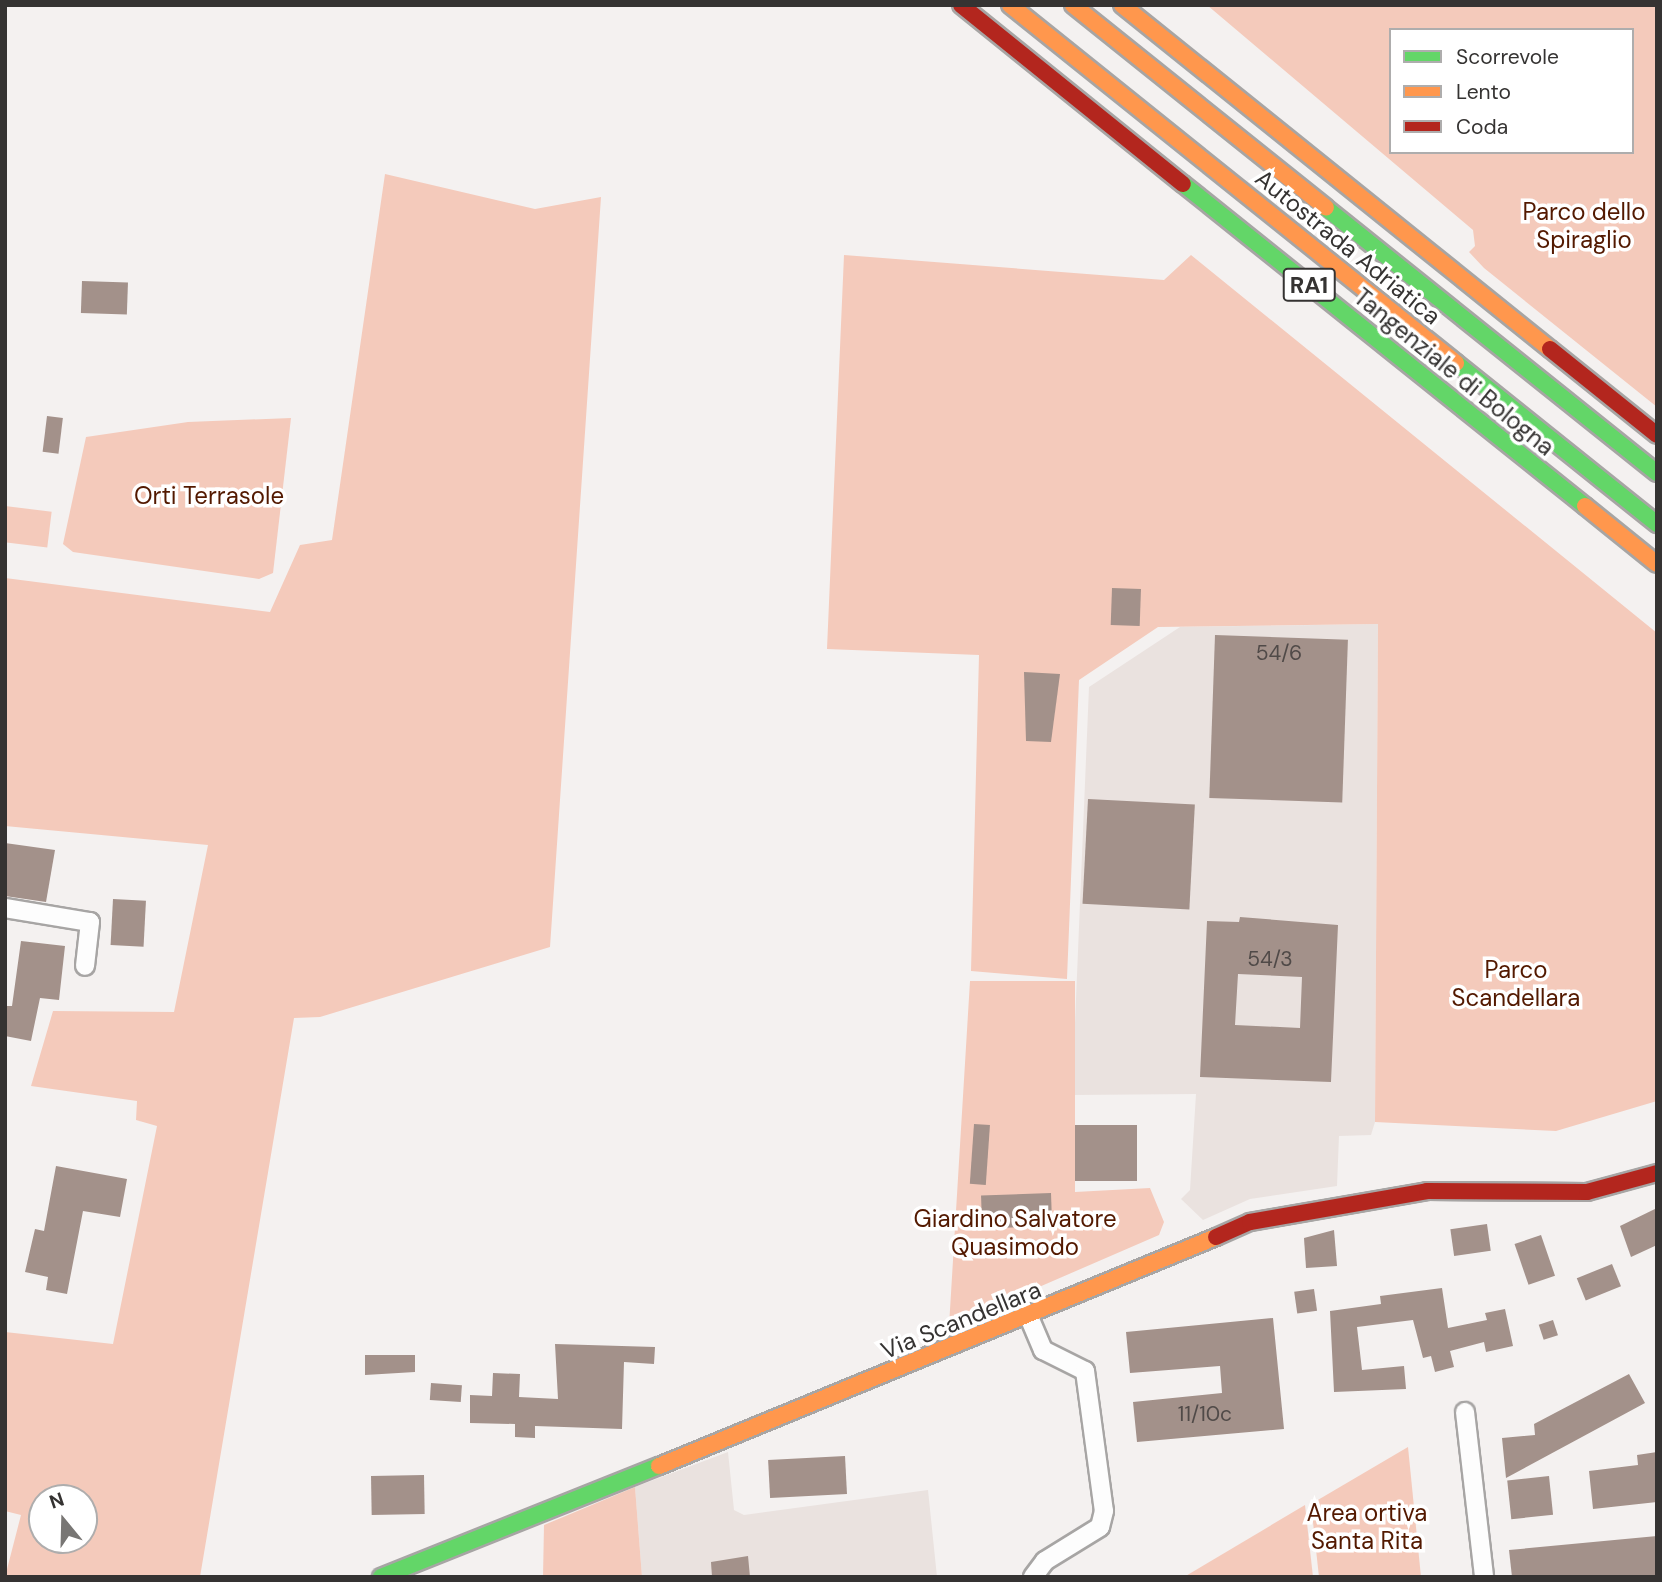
<!DOCTYPE html>
<style>
body{margin:0}
#map{position:relative;width:1662px;height:1582px;overflow:hidden;background:#f4f1f0;font-family:"DM Sans",sans-serif}
div>[style]{position:absolute}
.built>*{inset:0;background:#eae2df}
.green>*{inset:0;background:#f4cabb;transform-origin:0 0}
.building>*{inset:0;background:#a3918a;transform-origin:0 0}
.roads{filter:drop-shadow(2px 0 #a7a5a4) drop-shadow(-2px 0 #a7a5a4) drop-shadow(0 2px #a7a5a4) drop-shadow(0 -2px #a7a5a4)}
.street>*{height:18px;margin:-9px;padding:0 9px;transform-origin:9px;border-radius:9px;background:#fdfdfd}
.fast>*{height:16px;margin:-8px;padding:0 8px;transform-origin:8px;border-radius:8px;background:#63d668}
.slow>*{height:16px;margin:-8px;padding:0 8px;transform-origin:8px;border-radius:8px;background:#ff974d}
.jam>*{height:16px;margin:-8px;padding:0 8px;transform-origin:8px;border-radius:8px;background:#b3261e}
span{translate:-50% -50%;white-space:nowrap;text-align:center;line-height:1.15;-webkit-text-stroke:7px #fff;paint-order:stroke}
.number-label{font-size:21px;color:#504a48}
.number-label span{-webkit-text-stroke-width:0}
.shield-label span{padding:2px 5px;background:#fff;border:2px solid;border-radius:5px;-webkit-text-stroke-width:0}
.shield-label{font-size:23px;color:#353332;font-weight:700}
.park-label{font-size:24px;color:#531900}
.street-label{font-size:24px;color:#353332}
.frame{position:absolute;inset:0;border:7px solid #353332;pointer-events:none}
.legend{position:absolute;left:1389px;top:28px;width:245px;height:126px;box-sizing:border-box;background:#fff;border:2px solid #aeadad;margin:0;padding:9px 12px;list-style:none;font-size:21px;color:#353332}
.legend li{display:flex;align-items:center;gap:14px;height:35px}
.legend b{width:35px;border:2px solid #aeadad}
.north{position:absolute;left:28px;top:1484px;width:70px;height:70px;box-sizing:border-box;background:#fff;border:2px solid #aeadad;border-radius:50%;rotate:341deg;font-size:19px;font-weight:700;line-height:28px;text-align:center;color:#353332}
.north::after{content:'';display:block;margin:auto;width:24px;height:32px;background:#787674;clip-path:polygon(50% 0,100% 100%,50% 72%,0 100%)}
</style>
<div id="map">
<div class="built">
<i style="clip-path:polygon(1378px 624px,1375px 1122px,1371px 1135px,1339px 1136px,1337px 1186px,1250px 1199px,1203px 1220px,1181px 1199px,1190px 1190px,1196px 1094px,1072px 1095px,1089px 687px,1180px 627px)"></i>
<i style="clip-path:polygon(728px 1452px,734px 1510px,744px 1515px,928px 1490px,937px 1577px,642px 1577px,635px 1487px)"></i>
</div>
<div class="green">
<i style="clip-path:polygon(evenodd,1207px 5px,1657px 5px,1657px 407px,1484px 268px,1469px 252px,1475px 246px,1473px 230px,1207px 5px,1391px 30px,1632px 30px,1632px 152px,1391px 152px,1391px 30px)"></i>
<i style="clip-path:polygon(evenodd,385px 174px,535px 209px,601px 197px,550px 947px,320px 1017px,294px 1018px,200px 1577px,5px 1577px,21px 1515px,5px 1511px,5px 1332px,113px 1344px,157px 1126px,136px 1120px,137px 1101px,31px 1086px,53px 1011px,174px 1012px,208px 845px,5px 826px,5px 578px,270px 612px,300px 545px,332px 540px,385px 174px,42px 1498px,84px 1498px,84px 1540px,42px 1540px,42px 1498px)"></i>
<i style="clip-path:polygon(844px 255px,1164px 280px,1191px 255px,1657px 633px,1657px 1101px,1556px 1131px,1375px 1122px,1378px 624px,1158px 627px,1079px 680px,1067px 979px,971px 971px,979px 655px,827px 649px)"></i>
<i style="clip-path:polygon(291px 418px,273px 573px,259px 579px,73px 552px,63px 544px,86px 437px,188px 422px)"></i>
<i style="left:5px;top:506px;width:47px;height:36px;rotate:7deg"></i>
<i style="clip-path:polygon(970px 981px,1075px 981px,1075px 1192px,1150px 1188px,1164px 1222px,1159px 1235px,949px 1326px)"></i>
<i style="clip-path:polygon(1408px 1447px,1421px 1577px,1319px 1577px,1311px 1504px)"></i>
<i style="clip-path:polygon(635px 1487px,642px 1577px,543px 1577px,544px 1525px)"></i>
<i style="clip-path:polygon(1305px 1505px,1313px 1577px,1184px 1577px)"></i>
</div>
<div class="building">
<i style="left:82px;top:281px;width:46px;height:32px;rotate:2deg"></i>
<i style="left:47px;top:416px;width:16px;height:36px;rotate:7deg"></i>
<i style="left:1112px;top:588px;width:29px;height:37px;rotate:2deg"></i>
<i style="left:1215px;top:635px;width:133px;height:163px;rotate:2deg"></i>
<i style="clip-path:polygon(1024px 672px,1060px 674px,1051px 742px,1026px 741px)"></i>
<i style="left:1088px;top:799px;width:107px;height:105px;rotate:3deg"></i>
<i style="clip-path:polygon(5px 843px,55px 850px,46px 902px,5px 896px)"></i>
<i style="left:113px;top:899px;width:33px;height:46px;rotate:3deg"></i>
<i style="clip-path:polygon(evenodd,1240px 917px,1338px 925px,1331px 1082px,1200px 1077px,1207px 921px,1239px 922px,1240px 917px,1238px 974px,1302px 977px,1300px 1028px,1235px 1025px,1238px 974px)"></i>
<i style="clip-path:polygon(21px 941px,65px 946px,59px 1000px,40px 998px,31px 1041px,5px 1036px,5px 1006px,12px 1006px)"></i>
<i style="left:974px;top:1124px;width:16px;height:60px;rotate:4deg"></i>
<i style="left:1075px;top:1125px;width:62px;height:56px"></i>
<i style="clip-path:polygon(56px 1166px,127px 1179px,120px 1217px,83px 1211px,67px 1294px,46px 1290px,48px 1277px,25px 1272px,35px 1229px,44px 1231px)"></i>
<i style="left:1051px;top:1193px;width:33px;height:70px;rotate:88deg"></i>
<i style="clip-path:polygon(1657px 1208px,1657px 1245px,1631px 1257px,1620px 1226px)"></i>
<i style="left:1487px;top:1224px;width:27px;height:37px;rotate:82deg"></i>
<i style="clip-path:polygon(1334px 1230px,1337px 1266px,1306px 1268px,1304px 1238px)"></i>
<i style="left:1541px;top:1235px;width:43px;height:28px;rotate:71deg"></i>
<i style="left:1612px;top:1264px;width:24px;height:38px;rotate:68deg"></i>
<i style="clip-path:polygon(1442px 1288px,1448px 1328px,1487px 1320px,1485px 1313px,1505px 1309px,1513px 1346px,1486px 1352px,1484px 1342px,1450px 1351px,1454px 1367px,1435px 1372px,1431px 1356px,1423px 1358px,1413px 1320px,1357px 1327px,1362px 1370px,1404px 1366px,1406px 1389px,1334px 1392px,1330px 1311px,1381px 1304px,1380px 1296px)"></i>
<i style="left:1314px;top:1289px;width:22px;height:20px;rotate:82deg"></i>
<i style="clip-path:polygon(1273px 1318px,1284px 1429px,1137px 1442px,1133px 1402px,1222px 1393px,1220px 1366px,1130px 1373px,1126px 1332px)"></i>
<i style="left:1553px;top:1320px;width:16px;height:15px;rotate:72deg"></i>
<i style="clip-path:polygon(555px 1344px,655px 1347px,654px 1364px,624px 1362px,622px 1429px,535px 1426px,535px 1438px,515px 1437px,515px 1424px,470px 1423px,470px 1395px,492px 1396px,493px 1373px,520px 1374px,519px 1397px,558px 1399px)"></i>
<i style="clip-path:polygon(365px 1355px,415px 1355px,415px 1372px,365px 1375px)"></i>
<i style="clip-path:polygon(1629px 1374px,1645px 1403px,1506px 1478px,1502px 1438px,1535px 1435px,1534px 1424px)"></i>
<i style="left:431px;top:1383px;width:31px;height:17px;rotate:4deg"></i>
<i style="clip-path:polygon(1657px 1452px,1657px 1502px,1593px 1509px,1589px 1471px,1638px 1465px,1637px 1455px)"></i>
<i style="left:845px;top:1456px;width:38px;height:77px;rotate:87deg"></i>
<i style="left:424px;top:1475px;width:39px;height:53px;rotate:89deg"></i>
<i style="left:1549px;top:1476px;width:39px;height:42px;rotate:84deg"></i>
<i style="clip-path:polygon(1657px 1536px,1657px 1577px,1512px 1577px,1509px 1550px)"></i>
<i style="clip-path:polygon(748px 1556px,750px 1577px,712px 1577px,711px 1562px)"></i>
</div>
<div class="roads">
<div class="street">
<i style="left:5px;top:908px;width:86px;rotate:9.4deg"></i>
<i style="left:90px;top:922px;width:44px;rotate:96.5deg"></i>
<i style="left:1029px;top:1317px;width:36px;rotate:67deg"></i>
<i style="left:1043px;top:1350px;width:47px;rotate:26.6deg"></i>
<i style="left:1085px;top:1371px;width:141px;rotate:82.3deg"></i>
<i style="left:1104px;top:1511px;width:16px;rotate:104deg"></i>
<i style="left:1100px;top:1527px;width:65px;rotate:148.3deg"></i>
<i style="left:1045px;top:1561px;width:20px;rotate:127deg"></i>
<i style="left:1465px;top:1412px;width:166px;rotate:83.4deg"></i>
</div>
<div class="fast">
<i style="left:1183px;top:184px;width:515px;rotate:38.69deg"></i>
<i style="left:1326px;top:208px;width:424px;rotate:38.7deg"></i>
<i style="left:1456px;top:363px;width:258px;rotate:38.7deg"></i>
<i style="left:381px;top:1577px;width:299px;rotate:-21.8deg"></i>
</div>
<div class="slow">
<i style="left:1010px;top:5px;width:572px;rotate:38.75deg"></i>
<i style="left:1073px;top:5px;width:324px;rotate:38.7deg"></i>
<i style="left:1122px;top:5px;width:549px;rotate:38.79deg"></i>
<i style="left:1585px;top:506px;width:92px;rotate:38.9deg"></i>
<i style="left:659px;top:1466px;width:602px;rotate:-22.35deg"></i>
</div>
<div class="jam">
<i style="left:961px;top:5px;width:285px;rotate:38.9deg"></i>
<i style="left:1550px;top:349px;width:137px;rotate:38.8deg"></i>
<i style="left:1216px;top:1237px;width:37px;rotate:-24deg"></i>
<i style="left:1250px;top:1222px;width:180px;rotate:-9.9deg"></i>
<i style="left:1427px;top:1191px;width:160px;rotate:0.4deg"></i>
<i style="left:1587px;top:1192px;width:73px;rotate:-15.2deg"></i>
</div>
</div>
<div class="number-label">
<span style="left:1279px;top:653px">54/6</span>
<span style="left:1270px;top:959px">54/3</span>
<span style="left:1205px;top:1414px">11/10c</span>
</div>
<div class="shield-label">
<span style="left:1309px;top:285px">RA1</span>
</div>
<div class="park-label">
<span style="left:1584px;top:226px">Parco dello<br>Spiraglio</span>
<span style="left:209px;top:496px">Orti Terrasole</span>
<span style="left:1516px;top:984px">Parco<br>Scandellara</span>
<span style="left:1015px;top:1233px">Giardino Salvatore<br>Quasimodo</span>
<span style="left:1367px;top:1527px">Area ortiva<br>Santa Rita</span>
</div>
<div class="street-label">
<span style="left:1348px;top:247px;rotate:39deg">Autostrada Adriatica</span>
<span style="left:1454px;top:372px;rotate:39deg">Tangenziale di Bologna</span>
<span style="left:961px;top:1320px;rotate:-22deg">Via Scandellara</span>
</div>
<div class="frame"></div>
<ul class="legend">
<li><b style="height:9px;background:#63d668"></b>Scorrevole</li>
<li><b style="height:9px;background:#ff974d"></b>Lento</li>
<li><b style="height:9px;background:#b3261e"></b>Coda</li>
</ul>
<div class="north">N</div>
</div>
